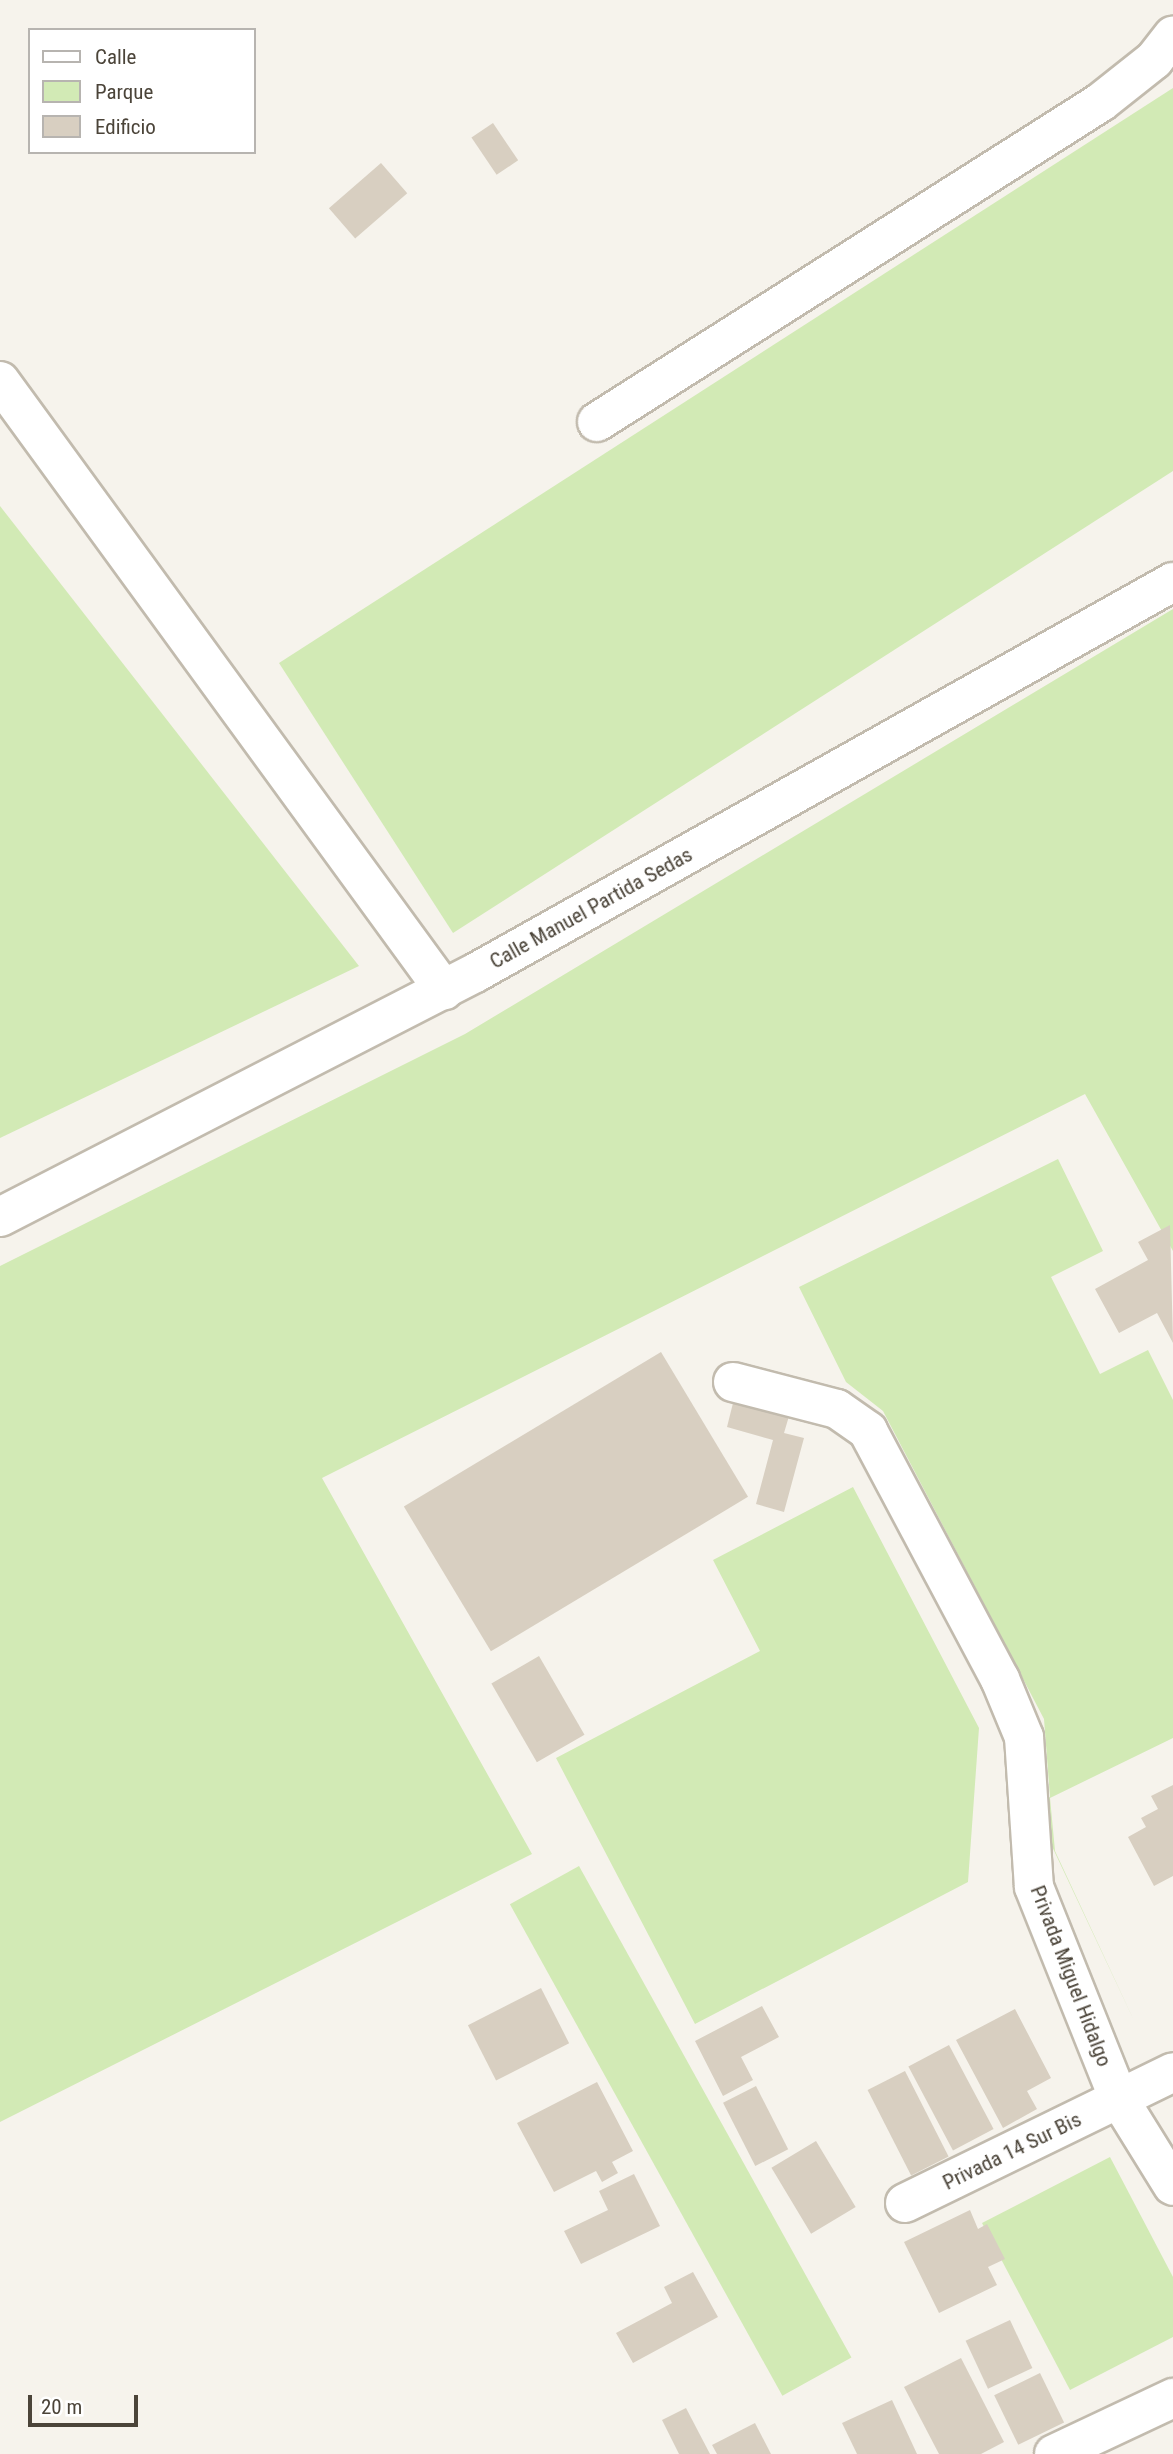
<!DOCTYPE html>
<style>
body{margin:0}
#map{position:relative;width:1173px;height:2454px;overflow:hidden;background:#f6f3ec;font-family:"Roboto Condensed",sans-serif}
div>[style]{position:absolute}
.green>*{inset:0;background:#d2eab5;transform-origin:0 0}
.building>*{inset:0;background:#d8cfc1;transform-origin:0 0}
.roads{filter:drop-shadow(2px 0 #c2bbae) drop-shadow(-2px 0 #c2bbae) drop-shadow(0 2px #c2bbae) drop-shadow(0 -2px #c2bbae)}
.minor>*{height:38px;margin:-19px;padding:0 19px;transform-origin:19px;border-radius:19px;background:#fff}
span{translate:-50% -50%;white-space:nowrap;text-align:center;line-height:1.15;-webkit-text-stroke:7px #fff;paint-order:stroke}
.street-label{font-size:21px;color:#4b4439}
.legend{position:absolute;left:28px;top:28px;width:228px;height:126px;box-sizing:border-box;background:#fff;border:2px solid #b7b4b0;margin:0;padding:9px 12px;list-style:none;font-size:21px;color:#4b4439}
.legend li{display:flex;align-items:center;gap:14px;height:35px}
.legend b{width:35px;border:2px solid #b7b4b0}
.scale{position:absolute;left:28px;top:2395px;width:110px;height:32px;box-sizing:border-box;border:4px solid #4b4439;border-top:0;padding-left:9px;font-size:21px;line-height:24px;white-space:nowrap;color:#4b4439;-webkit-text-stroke:5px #fff;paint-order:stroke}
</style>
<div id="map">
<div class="green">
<i style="clip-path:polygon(1173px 88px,1173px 471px,453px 933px,279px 663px)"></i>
<i style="clip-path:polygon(0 506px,359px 966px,0 1138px)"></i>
<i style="clip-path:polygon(1173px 609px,1173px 1251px,1085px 1094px,322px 1478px,532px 1854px,0 2122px,0 1266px,465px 1034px)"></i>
<i style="clip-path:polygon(1058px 1159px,1103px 1251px,1051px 1277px,1100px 1374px,1148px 1350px,1173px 1400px,1173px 1738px,1050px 1798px,1055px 1851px,1137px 2027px,1033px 1806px,1050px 1797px,1044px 1719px,883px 1411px,846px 1382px,799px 1287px)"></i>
<i style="clip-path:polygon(853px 1487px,979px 1728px,968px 1882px,695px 2024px,556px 1758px,760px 1651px,713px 1560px)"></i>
<i style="left:579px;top:1866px;width:562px;height:79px;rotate:61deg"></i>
<i style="clip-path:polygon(1110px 2157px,1173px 2277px,1173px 2337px,1070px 2390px,982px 2223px)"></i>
</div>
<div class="building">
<i style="left:493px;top:123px;width:45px;height:26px;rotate:56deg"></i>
<i style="left:381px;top:163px;width:40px;height:69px;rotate:49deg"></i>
<i style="clip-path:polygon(1170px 1225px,1173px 1343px,1157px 1313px,1119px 1333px,1095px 1289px,1148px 1260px,1138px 1242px)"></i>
<i style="left:661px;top:1352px;width:169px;height:300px;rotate:59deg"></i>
<i style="clip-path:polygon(736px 1391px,792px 1406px,784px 1433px,804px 1438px,784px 1512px,756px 1504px,773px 1440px,727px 1427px)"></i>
<i style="left:539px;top:1656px;width:91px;height:55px;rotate:60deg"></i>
<i style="clip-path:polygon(1173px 1785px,1173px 1876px,1154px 1886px,1128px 1837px,1146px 1827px,1141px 1818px,1158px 1809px,1151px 1796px)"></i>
<i style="left:541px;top:1988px;width:62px;height:82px;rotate:63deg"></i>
<i style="clip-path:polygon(762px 2006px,779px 2037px,741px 2057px,753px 2080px,723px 2096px,695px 2041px)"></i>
<i style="clip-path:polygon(1015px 2009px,1051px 2078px,1027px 2091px,1037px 2109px,1003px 2128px,956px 2040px)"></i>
<i style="left:949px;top:2045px;width:95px;height:46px;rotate:62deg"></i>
<i style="left:905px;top:2071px;width:96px;height:42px;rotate:63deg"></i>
<i style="clip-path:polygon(597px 2082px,633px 2151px,612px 2162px,618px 2173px,602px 2182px,596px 2171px,554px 2192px,517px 2123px)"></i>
<i style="left:756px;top:2086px;width:71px;height:37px;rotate:63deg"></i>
<i style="left:816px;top:2141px;width:77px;height:52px;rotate:59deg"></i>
<i style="clip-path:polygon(634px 2174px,660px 2226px,581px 2264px,564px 2231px,608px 2210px,599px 2191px)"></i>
<i style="clip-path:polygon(970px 2210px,978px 2229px,987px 2224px,1005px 2259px,988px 2267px,997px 2285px,939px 2313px,904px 2242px)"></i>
<i style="clip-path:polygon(693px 2272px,718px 2317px,633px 2363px,616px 2333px,672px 2303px,664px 2287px)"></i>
<i style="left:1010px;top:2320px;width:53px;height:49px;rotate:65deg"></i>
<i style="clip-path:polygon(961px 2358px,1004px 2442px,981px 2454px,939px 2454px,904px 2387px)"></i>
<i style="left:1040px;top:2373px;width:55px;height:51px;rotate:64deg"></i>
<i style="clip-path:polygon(892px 2400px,917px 2454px,857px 2454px,842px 2423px)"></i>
<i style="clip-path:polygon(686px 2408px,710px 2454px,679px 2454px,662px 2420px)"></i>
<i style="clip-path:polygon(755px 2423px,771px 2454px,717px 2454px,712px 2445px)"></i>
</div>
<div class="roads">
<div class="minor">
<i style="left:0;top:381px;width:754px;rotate:53.91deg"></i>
<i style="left:597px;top:422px;width:597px;rotate:-32.41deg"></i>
<i style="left:1101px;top:102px;width:68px;rotate:-38.4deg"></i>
<i style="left:1154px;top:60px;width:31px;rotate:-52deg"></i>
<i style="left:0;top:1217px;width:534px;rotate:-27.19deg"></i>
<i style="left:475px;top:973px;width:800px;rotate:-29.26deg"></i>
<i style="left:733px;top:1382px;width:107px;rotate:14.6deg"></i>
<i style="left:837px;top:1409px;width:38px;rotate:35deg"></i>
<i style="left:868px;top:1431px;width:281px;rotate:62deg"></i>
<i style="left:1000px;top:1679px;width:63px;rotate:67.5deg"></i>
<i style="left:1024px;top:1737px;width:150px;rotate:86.2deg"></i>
<i style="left:1034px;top:1887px;width:228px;rotate:68.2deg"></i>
<i style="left:1119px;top:2099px;width:102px;rotate:58.2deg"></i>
<i style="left:905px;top:2203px;width:298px;rotate:-26deg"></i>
<i style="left:1054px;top:2454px;width:132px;rotate:-25.2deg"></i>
</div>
</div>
<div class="street-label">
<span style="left:591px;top:908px;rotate:-29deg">Calle Manuel Partida Sedas</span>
<span style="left:1071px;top:1976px;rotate:69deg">Privada Miguel Hidalgo</span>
<span style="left:1012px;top:2151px;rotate:-26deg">Privada 14 Sur Bis</span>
</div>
<ul class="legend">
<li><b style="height:9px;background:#fff"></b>Calle</li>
<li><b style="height:19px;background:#d2eab5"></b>Parque</li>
<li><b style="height:19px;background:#d8cfc1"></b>Edificio</li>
</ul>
<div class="scale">20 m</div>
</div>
